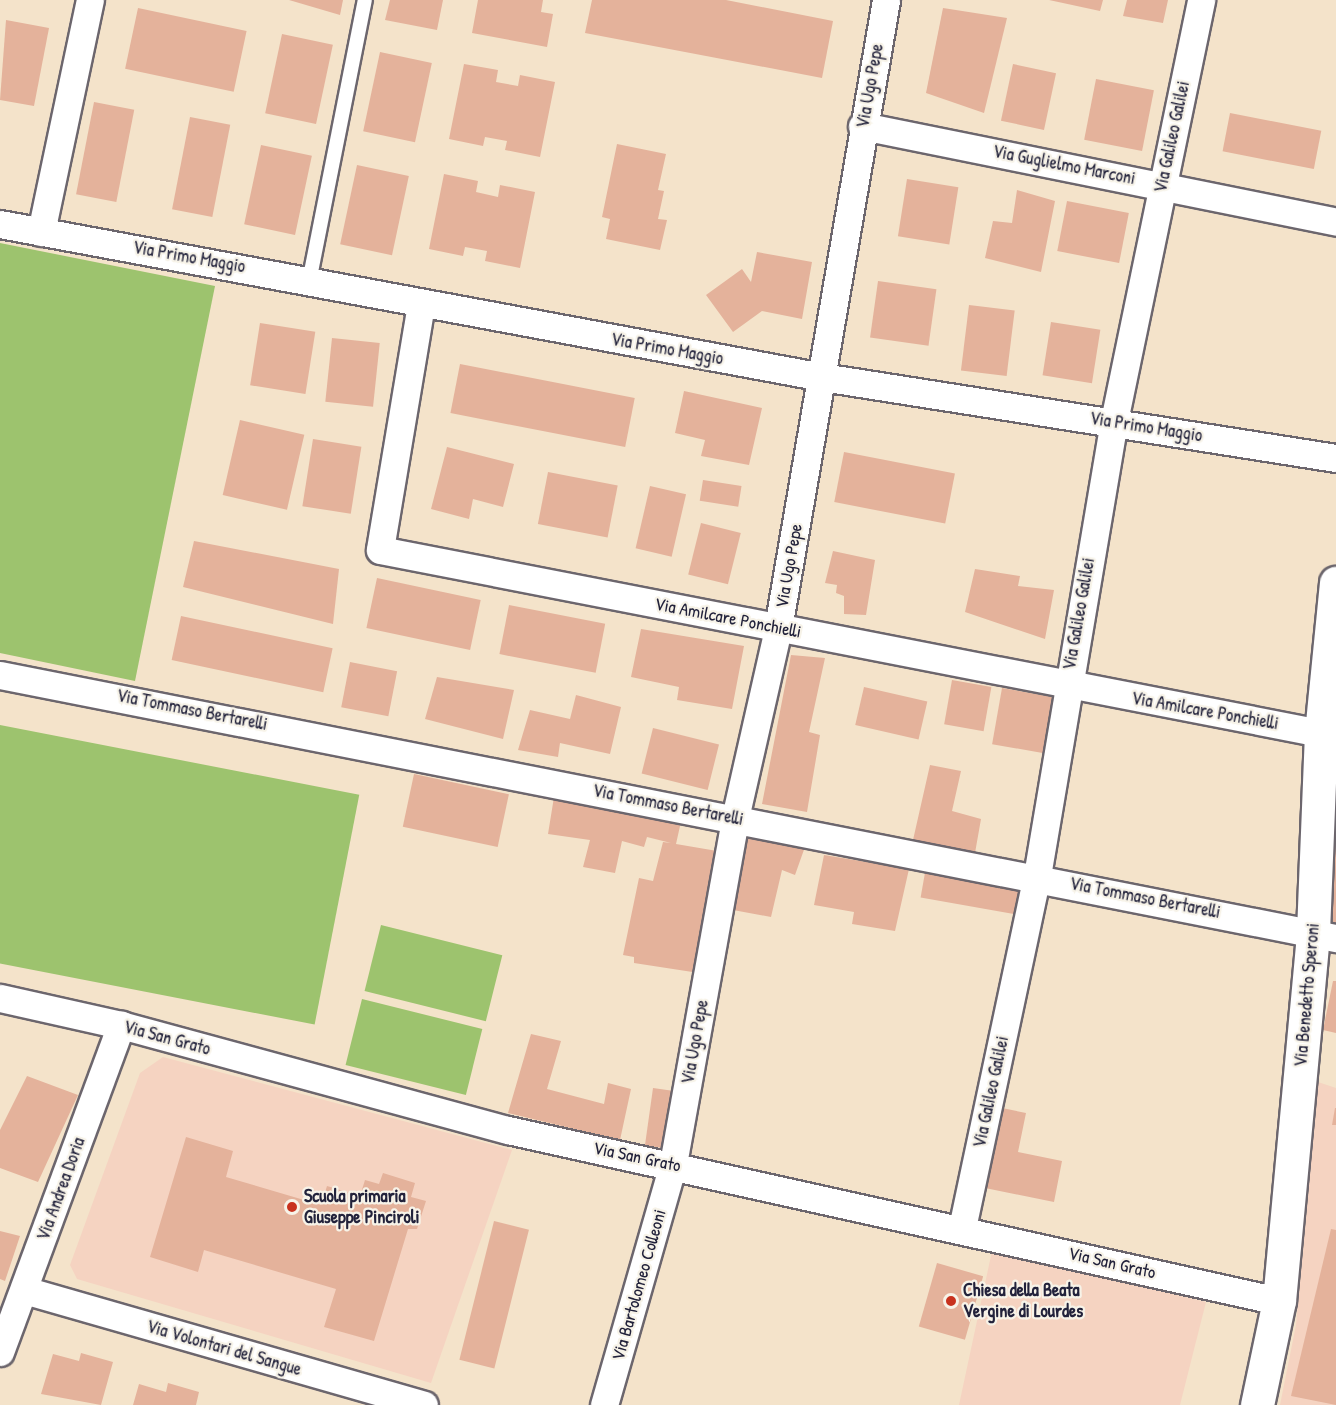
<!DOCTYPE html>
<style>
body{margin:0}
#map{position:relative;width:1336px;height:1405px;overflow:hidden;background:#f4e3ca;font-family:"Patrick Hand",sans-serif}
div>[style]{position:absolute}
.built>*{inset:0;background:#f5d3c1}
.green>*{inset:0;background:#9dc36e;transform-origin:0 0}
.building>*{inset:0;background:#e4b29b;transform-origin:0 0}
.roads{filter:drop-shadow(2px 0 #6c666d) drop-shadow(-2px 0 #6c666d) drop-shadow(0 2px #6c666d) drop-shadow(0 -2px #6c666d)}
.lane>*{height:14px;margin:-7px;padding:0 7px;transform-origin:7px;border-radius:7px;background:#fff}
.street>*{height:27px;margin:-13.5px;padding:0 13.5px;transform-origin:13.5px;border-radius:13.5px;background:#fff}
.secondary>*{height:33px;margin:-16.5px;padding:0 16.5px;transform-origin:16.5px;border-radius:16.5px;background:#fff}
.dots>*{width:16px;height:16px;translate:-50% -50%;box-sizing:border-box;border:3px solid #f7f3e8;border-radius:50%}
span{translate:-50% -50%;white-space:nowrap;text-align:center;line-height:1.15;-webkit-text-stroke:4.5px #f7f3e8;paint-order:stroke}
.street-label{font-size:18px;color:#22223b}
.poi-label{font-size:18px;color:#22223b;font-weight:700}
.left{translate:0 -50%;text-align:left}
</style>
<div id="map">
<div class="built">
<i style="clip-path:polygon(163px 1057px,512px 1150px,431px 1383px,77px 1279px,70px 1265px,140px 1073px)"></i>
<i style="clip-path:polygon(1318px 1082px,1336px 1088px,1336px 1405px,1280px 1405px,1296px 1325px)"></i>
<i style="clip-path:polygon(992px 1251px,1206px 1302px,1180px 1405px,959px 1405px)"></i>
</div>
<div class="green">
<i style="clip-path:polygon(0 243px,215px 286px,135px 681px,0 653px)"></i>
<i style="left:0;top:725px;width:366px;height:234px;rotate:11deg"></i>
<i style="left:381px;top:925px;width:125px;height:68px;rotate:14deg"></i>
<i style="left:362px;top:999px;width:124px;height:68px;rotate:14deg"></i>
</div>
<div class="building">
<i style="clip-path:polygon(289px 0,343px 0,340px 15px)"></i>
<i style="clip-path:polygon(390px 0,443px 0,437px 30px,385px 20px)"></i>
<i style="clip-path:polygon(478px 0,543px 0,541px 12px,553px 14px,547px 47px,472px 33px)"></i>
<i style="clip-path:polygon(592px 0,726px 0,833px 21px,822px 78px,585px 33px)"></i>
<i style="clip-path:polygon(1049px 0,1103px 0,1100px 11px)"></i>
<i style="clip-path:polygon(1127px 0,1168px 0,1163px 23px,1123px 16px)"></i>
<i style="left:138px;top:8px;width:111px;height:62px;rotate:12deg"></i>
<i style="clip-path:polygon(943px 8px,1007px 18px,984px 113px,926px 93px)"></i>
<i style="clip-path:polygon(6px 20px,49px 28px,34px 106px,0 100px)"></i>
<i style="left:282px;top:34px;width:52px;height:81px;rotate:12deg"></i>
<i style="left:380px;top:52px;width:53px;height:81px;rotate:12deg"></i>
<i style="clip-path:polygon(464px 64px,498px 70px,496px 82px,518px 86px,520px 75px,555px 82px,540px 157px,505px 150px,507px 141px,485px 137px,483px 146px,449px 139px)"></i>
<i style="left:1013px;top:64px;width:44px;height:58px;rotate:12deg"></i>
<i style="left:1096px;top:79px;width:59px;height:62px;rotate:11deg"></i>
<i style="left:94px;top:102px;width:41px;height:94px;rotate:11deg"></i>
<i style="left:1230px;top:113px;width:93px;height:39px;rotate:11deg"></i>
<i style="left:190px;top:117px;width:41px;height:94px;rotate:11deg"></i>
<i style="clip-path:polygon(617px 144px,666px 154px,658px 190px,664px 191px,658px 219px,667px 220px,660px 250px,606px 239px,610px 219px,602px 217px)"></i>
<i style="left:261px;top:145px;width:52px;height:81px;rotate:12deg"></i>
<i style="left:357px;top:165px;width:53px;height:81px;rotate:12deg"></i>
<i style="clip-path:polygon(444px 174px,478px 181px,476px 192px,498px 197px,500px 185px,535px 192px,520px 268px,485px 261px,487px 251px,465px 247px,463px 256px,429px 249px)"></i>
<i style="left:907px;top:179px;width:52px;height:58px;rotate:9deg"></i>
<i style="clip-path:polygon(1017px 190px,1055px 201px,1041px 272px,985px 258px,993px 221px,1012px 223px)"></i>
<i style="left:1067px;top:201px;width:63px;height:51px;rotate:11deg"></i>
<i style="clip-path:polygon(757px 252px,812px 262px,802px 319px,762px 311px,733px 332px,706px 295px,742px 269px,751px 282px)"></i>
<i style="left:878px;top:281px;width:59px;height:57px;rotate:8deg"></i>
<i style="left:969px;top:305px;width:46px;height:66px;rotate:7deg"></i>
<i style="left:1051px;top:322px;width:50px;height:54px;rotate:9deg"></i>
<i style="left:260px;top:323px;width:56px;height:63px;rotate:9deg"></i>
<i style="left:332px;top:338px;width:48px;height:64px;rotate:6deg"></i>
<i style="left:460px;top:364px;width:178px;height:50px;rotate:11deg"></i>
<i style="clip-path:polygon(684px 391px,762px 408px,749px 465px,701px 456px,705px 440px,675px 433px)"></i>
<i style="left:240px;top:420px;width:66px;height:77px;rotate:13deg"></i>
<i style="left:313px;top:439px;width:49px;height:68px;rotate:9deg"></i>
<i style="clip-path:polygon(447px 447px,514px 464px,503px 507px,473px 499px,469px 519px,431px 509px)"></i>
<i style="left:844px;top:452px;width:113px;height:51px;rotate:11deg"></i>
<i style="left:548px;top:472px;width:71px;height:53px;rotate:11deg"></i>
<i style="left:703px;top:480px;width:39px;height:21px;rotate:9deg"></i>
<i style="left:650px;top:486px;width:37px;height:64px;rotate:13deg"></i>
<i style="left:701px;top:523px;width:41px;height:53px;rotate:14deg"></i>
<i style="clip-path:polygon(194px 541px,339px 569px,333px 624px,183px 587px)"></i>
<i style="clip-path:polygon(833px 551px,875px 560px,866px 615px,844px 614px,844px 596px,836px 593px,837px 585px,825px 583px)"></i>
<i style="clip-path:polygon(975px 569px,1020px 576px,1018px 586px,1054px 590px,1045px 639px,965px 612px)"></i>
<i style="left:377px;top:578px;width:106px;height:51px;rotate:12deg"></i>
<i style="left:509px;top:605px;width:98px;height:50px;rotate:11deg"></i>
<i style="left:181px;top:616px;width:155px;height:45px;rotate:12deg"></i>
<i style="clip-path:polygon(641px 629px,744px 646px,732px 709px,677px 700px,679px 687px,631px 677px)"></i>
<i style="clip-path:polygon(791px 655px,825px 658px,809px 732px,820px 735px,807px 812px,762px 804px)"></i>
<i style="left:350px;top:662px;width:48px;height:46px;rotate:11deg"></i>
<i style="clip-path:polygon(437px 677px,514px 690px,503px 739px,425px 719px)"></i>
<i style="left:952px;top:680px;width:40px;height:45px;rotate:10deg"></i>
<i style="left:864px;top:687px;width:65px;height:39px;rotate:13deg"></i>
<i style="left:1002px;top:688px;width:57px;height:57px;rotate:10deg"></i>
<i style="clip-path:polygon(576px 695px,621px 707px,610px 754px,560px 743px,558px 757px,518px 750px,530px 710px,570px 719px)"></i>
<i style="clip-path:polygon(1336px 714px,1336px 925px,1318px 905px)"></i>
<i style="left:653px;top:728px;width:68px;height:47px;rotate:14deg"></i>
<i style="clip-path:polygon(930px 765px,961px 771px,952px 811px,981px 819px,975px 853px,913px 840px)"></i>
<i style="left:414px;top:774px;width:97px;height:54px;rotate:12deg"></i>
<i style="clip-path:polygon(554px 797px,682px 817px,676px 844px,723px 852px,699px 973px,634px 963px,634px 957px,623px 955px,639px 878px,653px 881px,663px 842px,671px 843px,647px 837px,644px 847px,622px 841px,615px 873px,583px 867px,590px 840px,548px 834px)"></i>
<i style="clip-path:polygon(749px 832px,806px 844px,795px 875px,782px 870px,771px 917px,733px 910px)"></i>
<i style="clip-path:polygon(824px 855px,909px 869px,895px 931px,852px 924px,854px 912px,814px 905px)"></i>
<i style="left:926px;top:867px;width:101px;height:31px;rotate:10deg"></i>
<i style="clip-path:polygon(1333px 981px,1336px 981px,1336px 1033px,1323px 1030px)"></i>
<i style="clip-path:polygon(531px 1034px,561px 1041px,547px 1089px,604px 1104px,608px 1083px,631px 1089px,620px 1140px,508px 1113px)"></i>
<i style="clip-path:polygon(27px 1076px,78px 1095px,38px 1182px,0 1168px,0 1130px)"></i>
<i style="left:653px;top:1088px;width:30px;height:58px;rotate:8deg"></i>
<i style="clip-path:polygon(1002px 1108px,1026px 1113px,1018px 1152px,1062px 1161px,1054px 1202px,985px 1188px)"></i>
<i style="clip-path:polygon(1335px 1108px,1336px 1108px,1336px 1125px,1332px 1125px)"></i>
<i style="clip-path:polygon(186px 1137px,233px 1151px,226px 1177px,321px 1205px,327px 1186px,360px 1196px,365px 1180px,379px 1184px,383px 1173px,415px 1183px,411px 1197px,426px 1201px,417px 1229px,408px 1229px,374px 1341px,324px 1327px,336px 1289px,204px 1250px,198px 1272px,150px 1257px)"></i>
<i style="left:494px;top:1221px;width:36px;height:143px;rotate:14deg"></i>
<i style="clip-path:polygon(0 1223px,0 1231px,20px 1236px,5px 1281px,0 1279px)"></i>
<i style="clip-path:polygon(1331px 1229px,1336px 1230px,1336px 1405px,1291px 1396px)"></i>
<i style="left:937px;top:1263px;width:48px;height:66px;rotate:16deg"></i>
<i style="clip-path:polygon(81px 1353px,113px 1362px,101px 1405px,41px 1394px,53px 1354px,79px 1361px)"></i>
<i style="clip-path:polygon(168px 1383px,199px 1392px,196px 1405px,133px 1405px,139px 1384px,166px 1392px)"></i>
</div>
<div class="roads">
<div class="lane">
<i style="left:310px;top:277px;width:282px;rotate:-78.8deg"></i>
</div>
<div class="street">
<i style="left:862px;top:126px;width:484px;rotate:11.4deg"></i>
<i style="left:0;top:224px;width:836px;rotate:10.54deg"></i>
<i style="left:822px;top:377px;width:520px;rotate:8.96deg"></i>
<i style="left:41px;top:232px;width:237px;rotate:-78.1deg"></i>
<i style="left:421px;top:304px;width:249px;rotate:99.5deg"></i>
<i style="left:380px;top:550px;width:959px;rotate:11.01deg"></i>
<i style="left:0;top:675px;width:1362px;rotate:11.14deg"></i>
<i style="left:0;top:998px;width:124px;rotate:12.6deg"></i>
<i style="left:121px;top:1025px;width:401px;rotate:15.2deg"></i>
<i style="left:508px;top:1130px;width:790px;rotate:12.51deg"></i>
<i style="left:962px;top:1228px;width:360px;rotate:-78deg"></i>
<i style="left:1037px;top:876px;width:461px;rotate:-80.4deg"></i>
<i style="left:1114px;top:421px;width:430px;rotate:-78.3deg"></i>
<i style="left:24px;top:1290px;width:416px;rotate:16deg"></i>
<i style="left:0;top:1352px;width:349px;rotate:-69.7deg"></i>
<i style="left:604px;top:1405px;width:251px;rotate:-74deg"></i>
<i style="left:673px;top:1164px;width:352px;rotate:-79.8deg"></i>
<i style="left:735px;top:818px;width:195px;rotate:-77.2deg"></i>
<i style="left:778px;top:628px;width:637px;rotate:-80.24deg"></i>
</div>
<div class="secondary">
<i style="left:1257px;top:1405px;width:106px;rotate:-78.1deg"></i>
<i style="left:1279px;top:1301px;width:371px;rotate:-84.7deg"></i>
<i style="left:1313px;top:932px;width:199px;rotate:-87.7deg"></i>
<i style="left:1321px;top:733px;width:151px;rotate:-84.3deg"></i>
</div>
</div>
<div class="dots">
<i style="left:292px;top:1207px;background:#c8321e"></i>
<i style="left:951px;top:1301px;background:#c8321e"></i>
</div>
<div class="street-label">
<span style="left:870px;top:86px;rotate:-80deg">Via Ugo Pepe</span>
<span style="left:1172px;top:137px;rotate:-78deg">Via Galileo Galilei</span>
<span style="left:1064px;top:165px;rotate:11deg">Via Guglielmo Marconi</span>
<span style="left:189px;top:257px;rotate:10deg">Via Primo Maggio</span>
<span style="left:667px;top:349px;rotate:10deg">Via Primo Maggio</span>
<span style="left:1146px;top:427px;rotate:9deg">Via Primo Maggio</span>
<span style="left:789px;top:566px;rotate:-80deg">Via Ugo Pepe</span>
<span style="left:1079px;top:614px;rotate:-80deg">Via Galileo Galilei</span>
<span style="left:728px;top:618px;rotate:11deg">Via Amilcare Ponchielli</span>
<span style="left:192px;top:710px;rotate:11deg">Via Tommaso Bertarelli</span>
<span style="left:1205px;top:711px;rotate:10deg">Via Amilcare Ponchielli</span>
<span style="left:668px;top:805px;rotate:11deg">Via Tommaso Bertarelli</span>
<span style="left:1145px;top:898px;rotate:11deg">Via Tommaso Bertarelli</span>
<span style="left:1307px;top:995px;rotate:-85deg">Via Benedetto Speroni</span>
<span style="left:167px;top:1038px;rotate:15deg">Via San Grato</span>
<span style="left:695px;top:1042px;rotate:-80deg">Via Ugo Pepe</span>
<span style="left:991px;top:1092px;rotate:-78deg">Via Galileo Galilei</span>
<span style="left:637px;top:1157px;rotate:12deg">Via San Grato</span>
<span style="left:61px;top:1189px;rotate:-70deg">Via Andrea Doria</span>
<span style="left:1112px;top:1263px;rotate:13deg">Via San Grato</span>
<span style="left:639px;top:1285px;rotate:-74deg">Via Bartolomeo Colleoni</span>
<span style="left:224px;top:1348px;rotate:16deg">Via Volontari del Sangue</span>
</div>
<div class="poi-label">
<span class="left" style="left:304px;top:1207px">Scuola primaria<br>Giuseppe Pinciroli</span>
<span class="left" style="left:963px;top:1301px">Chiesa della Beata<br>Vergine di Lourdes</span>
</div>
</div>
